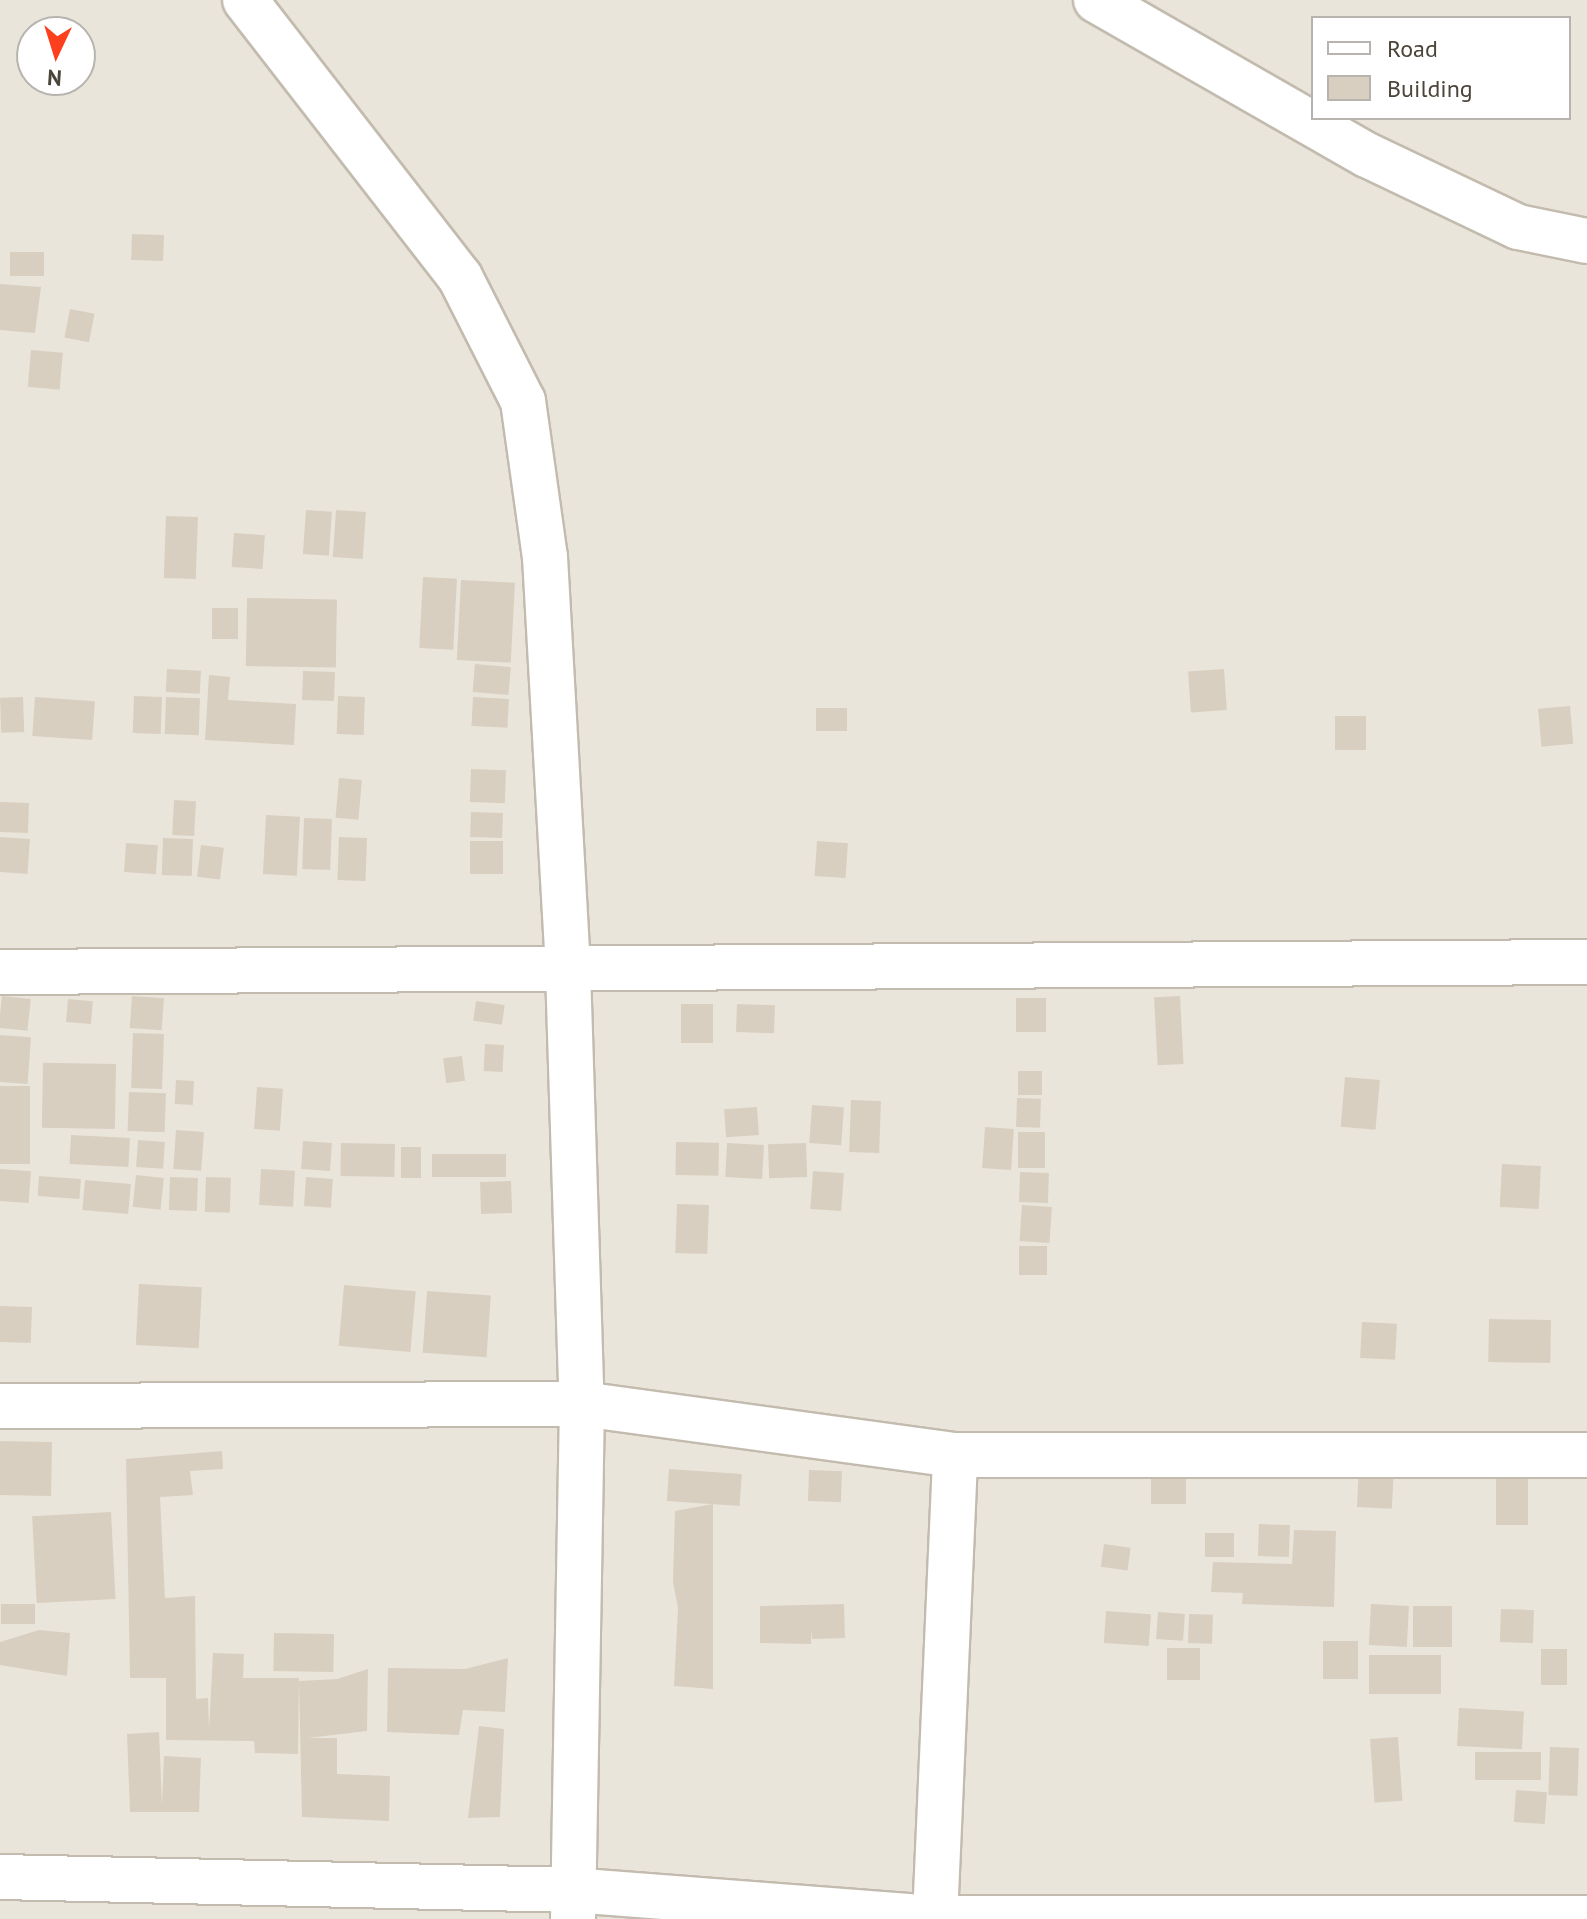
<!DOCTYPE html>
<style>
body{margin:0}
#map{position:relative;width:1587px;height:1919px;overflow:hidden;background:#f6f3ec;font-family:"PT Sans",sans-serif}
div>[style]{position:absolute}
.residential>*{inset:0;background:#eae5da}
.building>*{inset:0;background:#d8cfc1;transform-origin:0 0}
.roads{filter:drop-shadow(2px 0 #c2bbae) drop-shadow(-2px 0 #c2bbae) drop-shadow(0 2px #c2bbae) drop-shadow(0 -2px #c2bbae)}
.street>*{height:44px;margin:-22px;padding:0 22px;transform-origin:22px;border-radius:22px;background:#fff}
span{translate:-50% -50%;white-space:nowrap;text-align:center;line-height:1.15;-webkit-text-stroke:6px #fff;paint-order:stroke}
.legend{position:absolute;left:1311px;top:16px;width:260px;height:104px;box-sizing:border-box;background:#fff;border:2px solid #b7b4b0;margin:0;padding:10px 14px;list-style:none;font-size:24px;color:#4b4439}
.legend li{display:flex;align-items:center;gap:16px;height:40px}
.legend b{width:40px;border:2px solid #b7b4b0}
.north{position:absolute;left:16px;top:16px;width:80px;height:80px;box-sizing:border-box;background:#fff;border:2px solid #b7b4b0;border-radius:50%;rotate:184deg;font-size:22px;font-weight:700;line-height:32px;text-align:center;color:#4b4439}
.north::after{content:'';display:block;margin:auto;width:28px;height:36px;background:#fc3f1d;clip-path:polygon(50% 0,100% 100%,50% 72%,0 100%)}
</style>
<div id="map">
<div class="residential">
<i style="clip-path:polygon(evenodd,0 0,1587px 0,1587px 1919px,0 1919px,0 0,1313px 18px,1569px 18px,1569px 118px,1313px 118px,1313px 18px,0 0,32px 32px,80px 32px,80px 80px,32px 80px,32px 32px)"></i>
</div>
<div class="building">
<i style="left:132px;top:234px;width:32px;height:26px;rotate:2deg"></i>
<i style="left:44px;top:252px;width:24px;height:34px;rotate:90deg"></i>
<i style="clip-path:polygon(0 284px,41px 287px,35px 333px,0 330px)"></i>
<i style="left:70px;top:309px;width:25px;height:29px;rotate:11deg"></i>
<i style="left:31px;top:350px;width:32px;height:37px;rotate:5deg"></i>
<i style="left:306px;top:510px;width:26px;height:44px;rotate:4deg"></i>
<i style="left:336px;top:510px;width:30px;height:47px;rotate:4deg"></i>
<i style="left:166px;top:516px;width:32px;height:62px;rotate:2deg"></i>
<i style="left:234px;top:533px;width:31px;height:34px;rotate:4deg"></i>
<i style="left:423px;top:577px;width:34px;height:71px;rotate:3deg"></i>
<i style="left:461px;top:580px;width:54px;height:80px;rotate:3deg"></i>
<i style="left:247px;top:598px;width:90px;height:68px;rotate:1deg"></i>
<i style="left:212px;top:608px;width:26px;height:31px"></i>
<i style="left:475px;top:664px;width:36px;height:28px;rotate:5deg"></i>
<i style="left:167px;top:669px;width:34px;height:23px;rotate:3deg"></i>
<i style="left:1224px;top:669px;width:41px;height:36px;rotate:86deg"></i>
<i style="left:303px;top:671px;width:32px;height:29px;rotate:2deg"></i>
<i style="clip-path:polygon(209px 675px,230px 677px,228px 700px,296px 704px,294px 745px,205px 740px)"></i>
<i style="left:134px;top:696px;width:28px;height:37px;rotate:2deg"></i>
<i style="left:338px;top:696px;width:27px;height:38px;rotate:2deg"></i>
<i style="left:23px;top:697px;width:35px;height:23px;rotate:88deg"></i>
<i style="left:35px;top:697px;width:60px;height:39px;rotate:4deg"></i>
<i style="left:166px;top:697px;width:34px;height:37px;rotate:2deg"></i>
<i style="left:473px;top:697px;width:36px;height:29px;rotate:3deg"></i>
<i style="left:1570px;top:706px;width:38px;height:32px;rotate:85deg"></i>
<i style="left:816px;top:708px;width:31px;height:23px"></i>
<i style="left:1335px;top:716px;width:31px;height:34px"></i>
<i style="left:471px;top:769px;width:35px;height:33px;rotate:2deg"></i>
<i style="left:339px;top:778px;width:23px;height:40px;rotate:5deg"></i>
<i style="left:174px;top:800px;width:22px;height:35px;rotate:3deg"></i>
<i style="left:0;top:802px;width:29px;height:30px;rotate:2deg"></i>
<i style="left:471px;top:812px;width:32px;height:25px;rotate:2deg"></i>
<i style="left:266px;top:815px;width:34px;height:59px;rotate:3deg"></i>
<i style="left:304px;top:818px;width:28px;height:51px;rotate:2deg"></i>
<i style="left:0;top:837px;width:30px;height:35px;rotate:4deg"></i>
<i style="left:339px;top:837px;width:28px;height:43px;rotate:2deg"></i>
<i style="left:163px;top:838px;width:30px;height:37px;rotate:2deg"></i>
<i style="left:470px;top:841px;width:33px;height:33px"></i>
<i style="left:817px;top:841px;width:31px;height:35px;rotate:4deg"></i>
<i style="left:126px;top:843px;width:32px;height:29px;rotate:4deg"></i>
<i style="left:201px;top:845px;width:23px;height:32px;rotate:7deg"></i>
<i style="left:2px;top:996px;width:29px;height:32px;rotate:6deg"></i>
<i style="left:132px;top:996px;width:32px;height:32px;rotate:4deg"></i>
<i style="left:1180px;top:996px;width:68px;height:26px;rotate:87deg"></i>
<i style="left:1016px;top:998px;width:30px;height:34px"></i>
<i style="left:68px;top:999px;width:25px;height:23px;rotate:5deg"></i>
<i style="left:476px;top:1001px;width:29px;height:20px;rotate:8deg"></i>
<i style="left:681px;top:1004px;width:32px;height:39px"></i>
<i style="left:737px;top:1004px;width:38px;height:28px;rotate:2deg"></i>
<i style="left:133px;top:1033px;width:31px;height:55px;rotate:2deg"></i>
<i style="left:0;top:1035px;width:31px;height:47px;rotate:4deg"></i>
<i style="left:485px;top:1044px;width:19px;height:27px;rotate:3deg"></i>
<i style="left:462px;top:1056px;width:25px;height:19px;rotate:83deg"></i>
<i style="left:116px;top:1064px;width:65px;height:73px;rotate:91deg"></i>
<i style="left:1018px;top:1071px;width:24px;height:24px"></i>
<i style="left:1345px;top:1077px;width:35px;height:50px;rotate:5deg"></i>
<i style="left:176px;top:1080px;width:18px;height:24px;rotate:3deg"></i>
<i style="left:0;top:1086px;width:30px;height:78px"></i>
<i style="left:257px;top:1087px;width:26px;height:42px;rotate:4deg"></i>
<i style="left:129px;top:1092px;width:37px;height:39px;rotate:2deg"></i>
<i style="left:1017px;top:1098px;width:24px;height:29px;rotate:2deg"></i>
<i style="left:851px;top:1100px;width:30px;height:52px;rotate:2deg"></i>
<i style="left:812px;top:1105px;width:32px;height:38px;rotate:4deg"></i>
<i style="left:757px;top:1107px;width:28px;height:33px;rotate:86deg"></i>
<i style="left:985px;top:1127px;width:29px;height:41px;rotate:4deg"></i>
<i style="left:176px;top:1130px;width:28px;height:39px;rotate:4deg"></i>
<i style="left:1018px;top:1132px;width:27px;height:36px"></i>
<i style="left:71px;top:1135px;width:59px;height:29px;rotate:3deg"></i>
<i style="left:138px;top:1140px;width:27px;height:27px;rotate:4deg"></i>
<i style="left:303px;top:1141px;width:29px;height:28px;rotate:4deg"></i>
<i style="left:676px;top:1142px;width:43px;height:33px;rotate:1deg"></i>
<i style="left:341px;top:1143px;width:54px;height:33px;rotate:1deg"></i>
<i style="left:727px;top:1143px;width:37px;height:34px;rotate:3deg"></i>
<i style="left:806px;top:1143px;width:34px;height:38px;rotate:88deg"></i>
<i style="left:401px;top:1147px;width:20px;height:31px"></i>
<i style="left:432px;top:1154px;width:74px;height:23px"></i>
<i style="left:1502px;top:1164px;width:39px;height:43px;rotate:3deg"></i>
<i style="left:0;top:1169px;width:31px;height:32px;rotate:4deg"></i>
<i style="left:261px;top:1169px;width:34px;height:36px;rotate:3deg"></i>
<i style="left:813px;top:1171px;width:31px;height:38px;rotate:4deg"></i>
<i style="left:1020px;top:1172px;width:29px;height:30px;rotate:2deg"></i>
<i style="left:136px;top:1175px;width:28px;height:32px;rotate:6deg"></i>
<i style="left:39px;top:1176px;width:42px;height:20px;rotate:4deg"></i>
<i style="left:170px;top:1177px;width:28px;height:33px;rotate:2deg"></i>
<i style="left:206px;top:1177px;width:25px;height:35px;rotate:2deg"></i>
<i style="left:306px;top:1177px;width:27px;height:29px;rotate:4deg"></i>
<i style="left:85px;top:1180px;width:46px;height:30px;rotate:5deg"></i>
<i style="left:511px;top:1181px;width:32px;height:31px;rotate:88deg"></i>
<i style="left:677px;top:1204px;width:32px;height:49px;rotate:2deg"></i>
<i style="left:1022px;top:1205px;width:30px;height:36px;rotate:4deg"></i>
<i style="left:1019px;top:1246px;width:28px;height:29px"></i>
<i style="left:139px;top:1284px;width:63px;height:61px;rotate:3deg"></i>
<i style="left:344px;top:1285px;width:72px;height:61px;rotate:5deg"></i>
<i style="left:427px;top:1291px;width:64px;height:62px;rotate:4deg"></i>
<i style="left:0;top:1306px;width:32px;height:36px;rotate:2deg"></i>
<i style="left:1489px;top:1319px;width:62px;height:43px;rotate:1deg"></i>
<i style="left:1362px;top:1322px;width:35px;height:36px;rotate:3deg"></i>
<i style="left:0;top:1441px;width:52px;height:54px;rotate:1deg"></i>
<i style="clip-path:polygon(222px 1451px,223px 1469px,190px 1471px,193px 1495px,160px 1497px,165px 1598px,195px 1596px,196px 1699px,208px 1698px,209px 1730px,213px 1653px,244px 1654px,243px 1678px,299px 1678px,298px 1754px,255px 1753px,254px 1741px,166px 1740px,166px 1678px,130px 1678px,126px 1459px)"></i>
<i style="left:1359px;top:1467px;width:35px;height:40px;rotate:3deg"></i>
<i style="left:669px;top:1469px;width:73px;height:32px;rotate:4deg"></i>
<i style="left:1186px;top:1469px;width:35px;height:35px;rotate:90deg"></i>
<i style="left:809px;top:1470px;width:33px;height:31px;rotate:2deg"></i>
<i style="left:1496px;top:1474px;width:32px;height:51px"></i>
<i style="clip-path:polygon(713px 1504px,713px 1689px,674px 1686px,678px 1608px,673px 1582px,675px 1511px)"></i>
<i style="left:111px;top:1512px;width:87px;height:79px;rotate:87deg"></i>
<i style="left:1259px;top:1524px;width:31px;height:32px;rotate:2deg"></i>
<i style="clip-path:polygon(1294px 1530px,1336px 1531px,1334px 1607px,1242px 1604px,1243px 1593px,1211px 1592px,1213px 1562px,1292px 1564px)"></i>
<i style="left:1205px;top:1533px;width:29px;height:24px"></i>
<i style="left:1104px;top:1544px;width:27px;height:23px;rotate:8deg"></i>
<i style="left:1px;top:1604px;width:34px;height:20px"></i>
<i style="clip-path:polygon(844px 1604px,845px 1638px,812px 1639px,811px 1629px,811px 1644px,760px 1643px,760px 1606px)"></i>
<i style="left:1371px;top:1604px;width:38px;height:41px;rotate:3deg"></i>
<i style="left:1413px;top:1606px;width:39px;height:41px"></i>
<i style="left:1501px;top:1609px;width:33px;height:33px;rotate:2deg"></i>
<i style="left:1106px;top:1611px;width:45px;height:32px;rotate:4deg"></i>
<i style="left:1158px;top:1612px;width:27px;height:27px;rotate:4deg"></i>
<i style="left:1189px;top:1614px;width:24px;height:29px;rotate:2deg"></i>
<i style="clip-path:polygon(39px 1630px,70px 1633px,67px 1676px,0 1665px,0 1642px)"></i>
<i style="left:274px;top:1633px;width:60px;height:38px;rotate:1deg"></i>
<i style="left:1358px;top:1641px;width:38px;height:35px;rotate:90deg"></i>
<i style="left:1167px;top:1648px;width:33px;height:32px"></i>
<i style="left:1541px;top:1649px;width:26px;height:36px"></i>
<i style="left:1369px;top:1655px;width:72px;height:39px"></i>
<i style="clip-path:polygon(508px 1658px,505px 1712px,463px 1710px,459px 1735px,387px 1732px,388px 1668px,465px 1669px)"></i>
<i style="clip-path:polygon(368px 1669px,367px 1731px,308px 1738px,337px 1738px,337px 1774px,390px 1776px,389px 1821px,302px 1817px,299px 1681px,337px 1679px)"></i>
<i style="left:1459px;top:1708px;width:65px;height:38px;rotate:3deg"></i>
<i style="clip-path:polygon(479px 1726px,504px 1729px,500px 1817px,468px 1818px)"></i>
<i style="clip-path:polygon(159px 1732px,162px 1805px,164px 1756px,201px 1758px,199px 1812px,130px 1812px,127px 1734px)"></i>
<i style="left:1398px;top:1737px;width:64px;height:28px;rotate:86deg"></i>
<i style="left:1550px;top:1747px;width:29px;height:48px;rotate:2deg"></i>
<i style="left:1541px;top:1752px;width:28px;height:66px;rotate:90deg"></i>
<i style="left:1516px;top:1790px;width:31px;height:32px;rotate:4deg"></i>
</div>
<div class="roads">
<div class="street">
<i style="left:245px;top:0;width:351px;rotate:52.2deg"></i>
<i style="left:460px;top:277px;width:139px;rotate:63.1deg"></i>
<i style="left:523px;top:401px;width:158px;rotate:82deg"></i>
<i style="left:545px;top:557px;width:414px;rotate:86.8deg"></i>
<i style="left:568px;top:970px;width:434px;rotate:88.2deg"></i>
<i style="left:582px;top:1404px;width:515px;rotate:91deg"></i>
<i style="left:1096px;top:0;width:312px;rotate:29.8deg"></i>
<i style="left:1367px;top:155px;width:167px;rotate:25.5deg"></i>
<i style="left:1518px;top:227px;width:70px;rotate:11.5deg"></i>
<i style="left:0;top:972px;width:1587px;rotate:-0.36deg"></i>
<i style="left:0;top:1406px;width:582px;rotate:-0.2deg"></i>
<i style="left:582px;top:1404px;width:376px;rotate:7.8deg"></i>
<i style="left:955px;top:1455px;width:632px"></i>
<i style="left:0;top:1877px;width:572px;rotate:1.3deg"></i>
<i style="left:572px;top:1890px;width:364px;rotate:4.4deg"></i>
<i style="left:935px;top:1918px;width:652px"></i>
<i style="left:935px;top:1918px;width:463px;rotate:-87.5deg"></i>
</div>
</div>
<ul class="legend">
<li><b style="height:10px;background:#fff"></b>Road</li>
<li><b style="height:22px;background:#d8cfc1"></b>Building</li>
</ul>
<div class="north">N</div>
</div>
